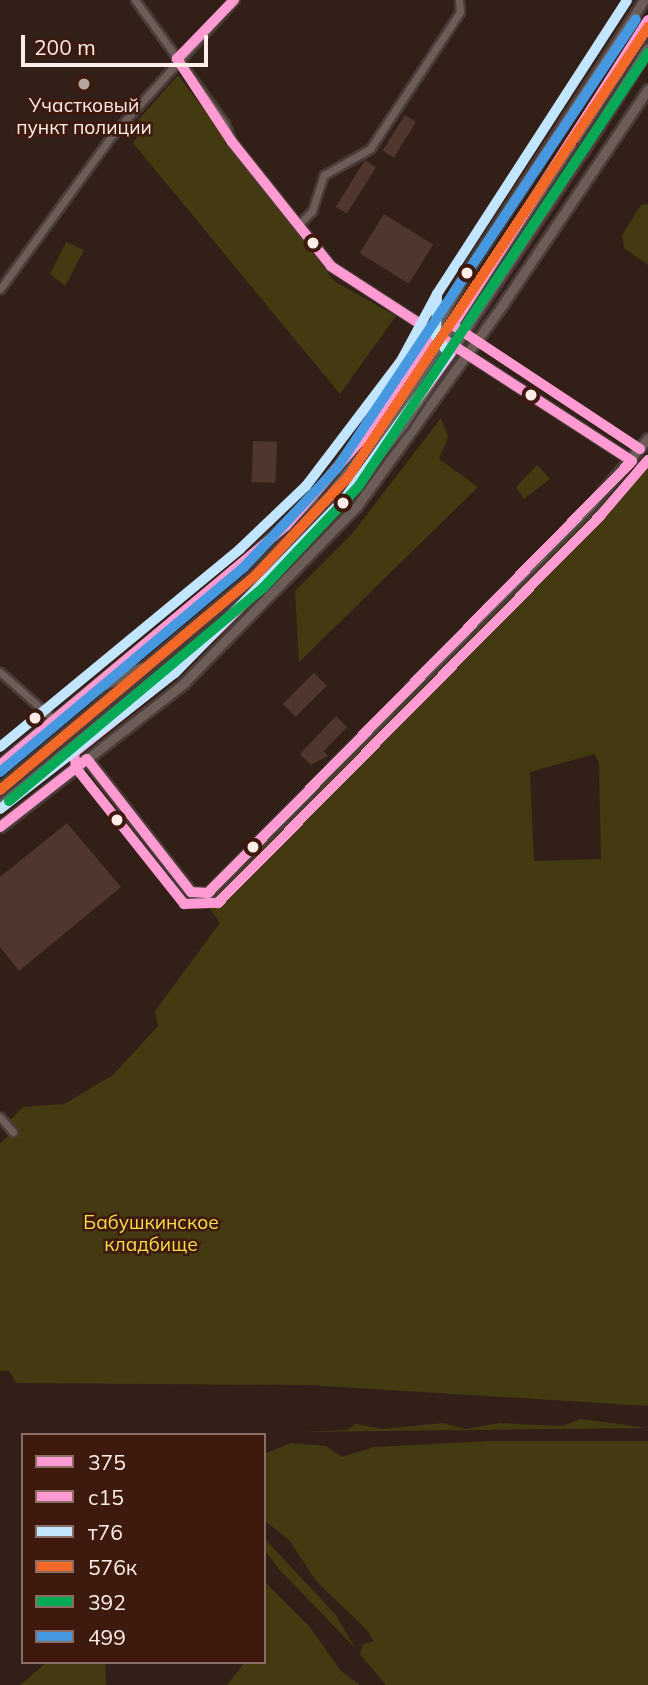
<!DOCTYPE html>
<meta charset="utf-8">
<style>
body{margin:0}
#map{position:relative;width:648px;height:1685px;overflow:hidden;background:#321f18;font-family:Mulish,sans-serif}
div>[style]{position:absolute}
.green>*{inset:0;background:#443a11}
.building>*{inset:0;background:#50372d;transform-origin:0 0}
.roads{filter:drop-shadow(2px 0 #4a3c38) drop-shadow(-2px 0 #4a3c38) drop-shadow(0 2px #4a3c38) drop-shadow(0 -2px #4a3c38)}
.minor>*{height:7px;margin:-3.5px;padding:0 3.5px;transform-origin:3.5px;border-radius:3.5px;background:#6d5d58}
.tertiary>*{height:9px;margin:-4.5px;padding:0 4.5px;transform-origin:4.5px;border-radius:4.5px;background:#6d5d58}
.primary>*{height:10px;margin:-5px;padding:0 5px;transform-origin:5px;border-radius:5px;background:#67615f}
.bridges{filter:drop-shadow(2px 0 #4a3c38) drop-shadow(-2px 0 #4a3c38) drop-shadow(0 2px #4a3c38) drop-shadow(0 -2px #4a3c38)}
.primary-bridge>*{height:10px;margin:-5px;padding:0 5px;transform-origin:5px;border-radius:5px;background:#67615f}
.bus-1>*{height:10px;margin:-5px;padding:0 5px;transform-origin:5px;border-radius:5px;background:#ff9ad2}
.bus-2>*{height:10px;margin:-5px;padding:0 5px;transform-origin:5px;border-radius:5px;background:#ff9ad2}
.bus-3>*{height:10px;margin:-5px;padding:0 5px;transform-origin:5px;border-radius:5px;background:#c2e6ff}
.bus-4>*{height:10px;margin:-5px;padding:0 5px;transform-origin:5px;border-radius:5px;background:#f36827}
.bus-5>*{height:10px;margin:-5px;padding:0 5px;transform-origin:5px;border-radius:5px;background:#06aa56}
.bus-6>*{height:10px;margin:-5px;padding:0 5px;transform-origin:5px;border-radius:5px;background:#4699e1}
.dots>*{width:19px;height:19px;translate:-50% -50%;box-sizing:border-box;border:4px solid #3d190e;border-radius:50%}
span{translate:-50% -50%;white-space:nowrap;text-align:center;line-height:1.15;-webkit-text-stroke:5px #3d190e;paint-order:stroke}
.poi-label{font-size:19px;color:#fdeee9}
.park-label{font-size:19px;color:#fadd48}
.legend{position:absolute;left:21px;top:1433px;width:245px;height:231px;box-sizing:border-box;background:#3d190e;border:2px solid #8a6e66;margin:0;padding:9px 12px;list-style:none;font-size:21px;color:#fdeee9}
.legend li{display:flex;align-items:center;gap:14px;height:35px}
.legend b{width:35px;border:2px solid #8a6e66}
.scale{position:absolute;left:21px;top:35px;width:187px;height:32px;box-sizing:border-box;border:4px solid #fdeee9;border-top:0;padding-left:9px;font-size:21px;line-height:24px;white-space:nowrap;color:#fdeee9;-webkit-text-stroke:5px #3d190e;paint-order:stroke}
</style>
<div id="map">
<div class="green">
<i style="clip-path:polygon(178px 75px,334px 281px,396px 316px,340px 394px,133px 143px,142px 130px,138px 120px)"></i>
<i style="clip-path:polygon(648px 204px,648px 265px,624px 248px,622px 235px,641px 205px)"></i>
<i style="clip-path:polygon(66px 242px,84px 250px,65px 286px,50px 274px)"></i>
<i style="clip-path:polygon(441px 418px,448px 437px,439px 459px,478px 487px,299px 662px,295px 591px,352px 534px)"></i>
<i style="clip-path:polygon(evenodd,648px 458px,648px 1406px,309px 1385px,16px 1383px,9px 1371px,0 1371px,0 1143px,15px 1130px,9px 1121px,23px 1107px,64px 1104px,113px 1075px,158px 1026px,155px 1011px,220px 923px,207px 904px,648px 458px,594px 754px,599px 763px,601px 859px,534px 861px,530px 772px,594px 754px)"></i>
<i style="clip-path:polygon(537px 465px,550px 479px,524px 499px,516px 487px)"></i>
<i style="clip-path:polygon(581px 1419px,648px 1428px,302px 1432px,347px 1430px,356px 1424px,384px 1429px,442px 1423px,465px 1429px,500px 1423px,563px 1426px)"></i>
<i style="clip-path:polygon(489px 1441px,648px 1441px,648px 1685px,386px 1685px,360px 1654px,363px 1644px,374px 1641px,367px 1630px,316px 1581px,289px 1540px,264px 1520px,264px 1454px,291px 1443px,326px 1446px,342px 1457px,374px 1447px)"></i>
<i style="clip-path:polygon(264px 1538px,335px 1614px,355px 1648px,278px 1568px,264px 1549px)"></i>
<i style="clip-path:polygon(264px 1581px,309px 1626px,341px 1671px,360px 1685px,227px 1685px,245px 1662px,264px 1662px)"></i>
<i style="clip-path:polygon(47px 1662px,105px 1662px,106px 1685px,20px 1685px)"></i>
</div>
<div class="building">
<i style="left:405px;top:115px;width:13px;height:42px;rotate:32deg"></i>
<i style="left:365px;top:160px;width:13px;height:55px;rotate:32deg"></i>
<i style="left:384px;top:214px;width:58px;height:46px;rotate:32deg"></i>
<i style="left:253px;top:441px;width:24px;height:41px;rotate:2deg"></i>
<i style="left:314px;top:673px;width:18px;height:44px;rotate:45deg"></i>
<i style="clip-path:polygon(336px 716px,347px 727px,324px 751px,328px 756px,311px 765px,300px 754px)"></i>
<i style="clip-path:polygon(67px 823px,121px 887px,19px 971px,0 947px,0 877px)"></i>
</div>
<div class="roads">
<div class="minor">
<i style="left:135px;top:0;width:153px;rotate:54deg"></i>
<i style="left:225px;top:124px;width:19px;rotate:69deg"></i>
<i style="left:232px;top:142px;width:159px;rotate:51.4deg"></i>
<i style="left:331px;top:266px;width:359px;rotate:32.9deg"></i>
<i style="left:298px;top:225px;width:20px;rotate:-45deg"></i>
<i style="left:312px;top:211px;width:38px;rotate:-72deg"></i>
<i style="left:324px;top:175px;width:53px;rotate:-29.5deg"></i>
<i style="left:370px;top:149px;width:164px;rotate:-56.7deg"></i>
<i style="left:460px;top:12px;width:12px;rotate:-95deg"></i>
<i style="left:0;top:289px;width:192px;rotate:-53.9deg"></i>
<i style="left:113px;top:134px;width:181px;rotate:-47.9deg"></i>
<i style="left:0;top:672px;width:72px;rotate:41.6deg"></i>
<i style="left:0;top:1117px;width:20px;rotate:49deg"></i>
</div>
<div class="tertiary">
<i style="left:98px;top:688px;width:49px;rotate:-25.5deg"></i>
<i style="left:87px;top:759px;width:169px;rotate:52deg"></i>
<i style="left:191px;top:892px;width:17px;rotate:3deg"></i>
<i style="left:208px;top:893px;width:544px;rotate:-45.37deg"></i>
<i style="left:590px;top:506px;width:89px;rotate:-49.5deg"></i>
<i style="left:0;top:765px;width:323px;rotate:-39.6deg"></i>
<i style="left:249px;top:559px;width:93px;rotate:-43.7deg"></i>
<i style="left:316px;top:495px;width:159px;rotate:-52.4deg"></i>
<i style="left:413px;top:369px;width:110px;rotate:-61.1deg"></i>
<i style="left:466px;top:273px;width:326px;rotate:-56.9deg"></i>
<i style="left:0;top:827px;width:234px;rotate:-38deg"></i>
<i style="left:184px;top:683px;width:248px;rotate:-45.7deg"></i>
<i style="left:357px;top:506px;width:249px;rotate:-54.1deg"></i>
<i style="left:503px;top:304px;width:259px;rotate:-56deg"></i>
</div>
<div class="primary">
<i style="left:571px;top:146px;width:142px;rotate:-57.1deg"></i>
<i style="left:582px;top:153px;width:123px;rotate:-57.6deg"></i>
<i style="left:0;top:790px;width:331px;rotate:-40deg"></i>
<i style="left:254px;top:577px;width:103px;rotate:-46.6deg"></i>
<i style="left:0;top:806px;width:281px;rotate:-39.4deg"></i>
<i style="left:217px;top:628px;width:166px;rotate:-44.8deg"></i>
</div>
</div>
<div class="bridges">
<div class="primary-bridge">
<i style="left:325px;top:502px;width:107px;rotate:-51.4deg"></i>
<i style="left:392px;top:418px;width:326px;rotate:-56.7deg"></i>
<i style="left:335px;top:511px;width:110px;rotate:-51.7deg"></i>
<i style="left:403px;top:425px;width:326px;rotate:-56.7deg"></i>
</div>
</div>
<div class="bus-1">
<i style="left:177px;top:59px;width:82px;rotate:-46deg"></i>
<i style="left:0;top:765px;width:373px;rotate:-39.9deg"></i>
<i style="left:286px;top:526px;width:126px;rotate:-48.9deg"></i>
<i style="left:369px;top:431px;width:121px;rotate:-57.5deg"></i>
<i style="left:0;top:827px;width:110px;rotate:-38deg"></i>
<i style="left:87px;top:759px;width:169px;rotate:52deg"></i>
<i style="left:191px;top:892px;width:17px;rotate:3deg"></i>
<i style="left:208px;top:893px;width:605px;rotate:-45.54deg"></i>
<i style="left:632px;top:461px;width:359px;rotate:-147.1deg"></i>
<i style="left:331px;top:266px;width:159px;rotate:-128.6deg"></i>
<i style="left:232px;top:142px;width:100px;rotate:-123.5deg"></i>
</div>
<div class="bus-2">
<i style="left:456px;top:346px;width:187px;rotate:126.1deg"></i>
<i style="left:346px;top:497px;width:97px;rotate:132.9deg"></i>
<i style="left:280px;top:568px;width:148px;rotate:135.3deg"></i>
<i style="left:175px;top:672px;width:129px;rotate:141.3deg"></i>
<i style="left:74px;top:753px;width:15px;rotate:82deg"></i>
<i style="left:76px;top:768px;width:174px;rotate:51.5deg"></i>
<i style="left:184px;top:904px;width:34px;rotate:-2deg"></i>
<i style="left:218px;top:903px;width:544px;rotate:-45.37deg"></i>
<i style="left:600px;top:516px;width:74px;rotate:-49.4deg"></i>
<i style="left:640px;top:449px;width:224px;rotate:-146.5deg"></i>
<i style="left:453px;top:325px;width:362px;rotate:-57.4deg"></i>
</div>
<div class="bus-3">
<i style="left:0;top:747px;width:311px;rotate:-39.5deg"></i>
<i style="left:240px;top:549px;width:91px;rotate:-43.7deg"></i>
<i style="left:306px;top:486px;width:157px;rotate:-52.8deg"></i>
<i style="left:401px;top:361px;width:74px;rotate:-61.7deg"></i>
<i style="left:0;top:809px;width:222px;rotate:-37.9deg"></i>
<i style="left:175px;top:673px;width:245px;rotate:-45.8deg"></i>
<i style="left:346px;top:497px;width:176px;rotate:-54.2deg"></i>
<i style="left:449px;top:354px;width:22px;rotate:-126deg"></i>
<i style="left:436px;top:336px;width:42px;rotate:-88.6deg"></i>
<i style="left:437px;top:294px;width:350px;rotate:-57.1deg"></i>
</div>
<div class="bus-4">
<i style="left:0;top:790px;width:331px;rotate:-40deg"></i>
<i style="left:254px;top:577px;width:137px;rotate:-46.8deg"></i>
<i style="left:348px;top:477px;width:541px;rotate:-56.31deg"></i>
</div>
<div class="bus-5">
<i style="left:9px;top:801px;width:331px;rotate:-40deg"></i>
<i style="left:263px;top:588px;width:139px;rotate:-46.8deg"></i>
<i style="left:358px;top:487px;width:522px;rotate:-56.25deg"></i>
</div>
<div class="bus-6">
<i style="left:0;top:772px;width:319px;rotate:-40deg"></i>
<i style="left:244px;top:567px;width:136px;rotate:-46.8deg"></i>
<i style="left:337px;top:468px;width:539px;rotate:-56.34deg"></i>
</div>
<div class="dots">
<i style="left:84px;top:84px;background:#b6a6a0"></i>
<i style="left:313px;top:243px;background:#fdeee9"></i>
<i style="left:467px;top:273px;background:#fdeee9"></i>
<i style="left:531px;top:395px;background:#fdeee9"></i>
<i style="left:343px;top:503px;background:#fdeee9"></i>
<i style="left:35px;top:718px;background:#fdeee9"></i>
<i style="left:117px;top:820px;background:#fdeee9"></i>
<i style="left:253px;top:847px;background:#fdeee9"></i>
</div>
<div class="poi-label">
<span style="left:84px;top:117px">Участковый<br>пункт полиции</span>
</div>
<div class="park-label">
<span style="left:151px;top:1234px">Бабушкинское<br>кладбище</span>
</div>
<ul class="legend">
<li><b style="height:9px;background:#ff9ad2"></b>375</li>
<li><b style="height:9px;background:#ff9ad2"></b>с15</li>
<li><b style="height:9px;background:#c2e6ff"></b>т76</li>
<li><b style="height:9px;background:#f36827"></b>576к</li>
<li><b style="height:9px;background:#06aa56"></b>392</li>
<li><b style="height:9px;background:#4699e1"></b>499</li>
</ul>
<div class="scale">200 m</div>
</div>
